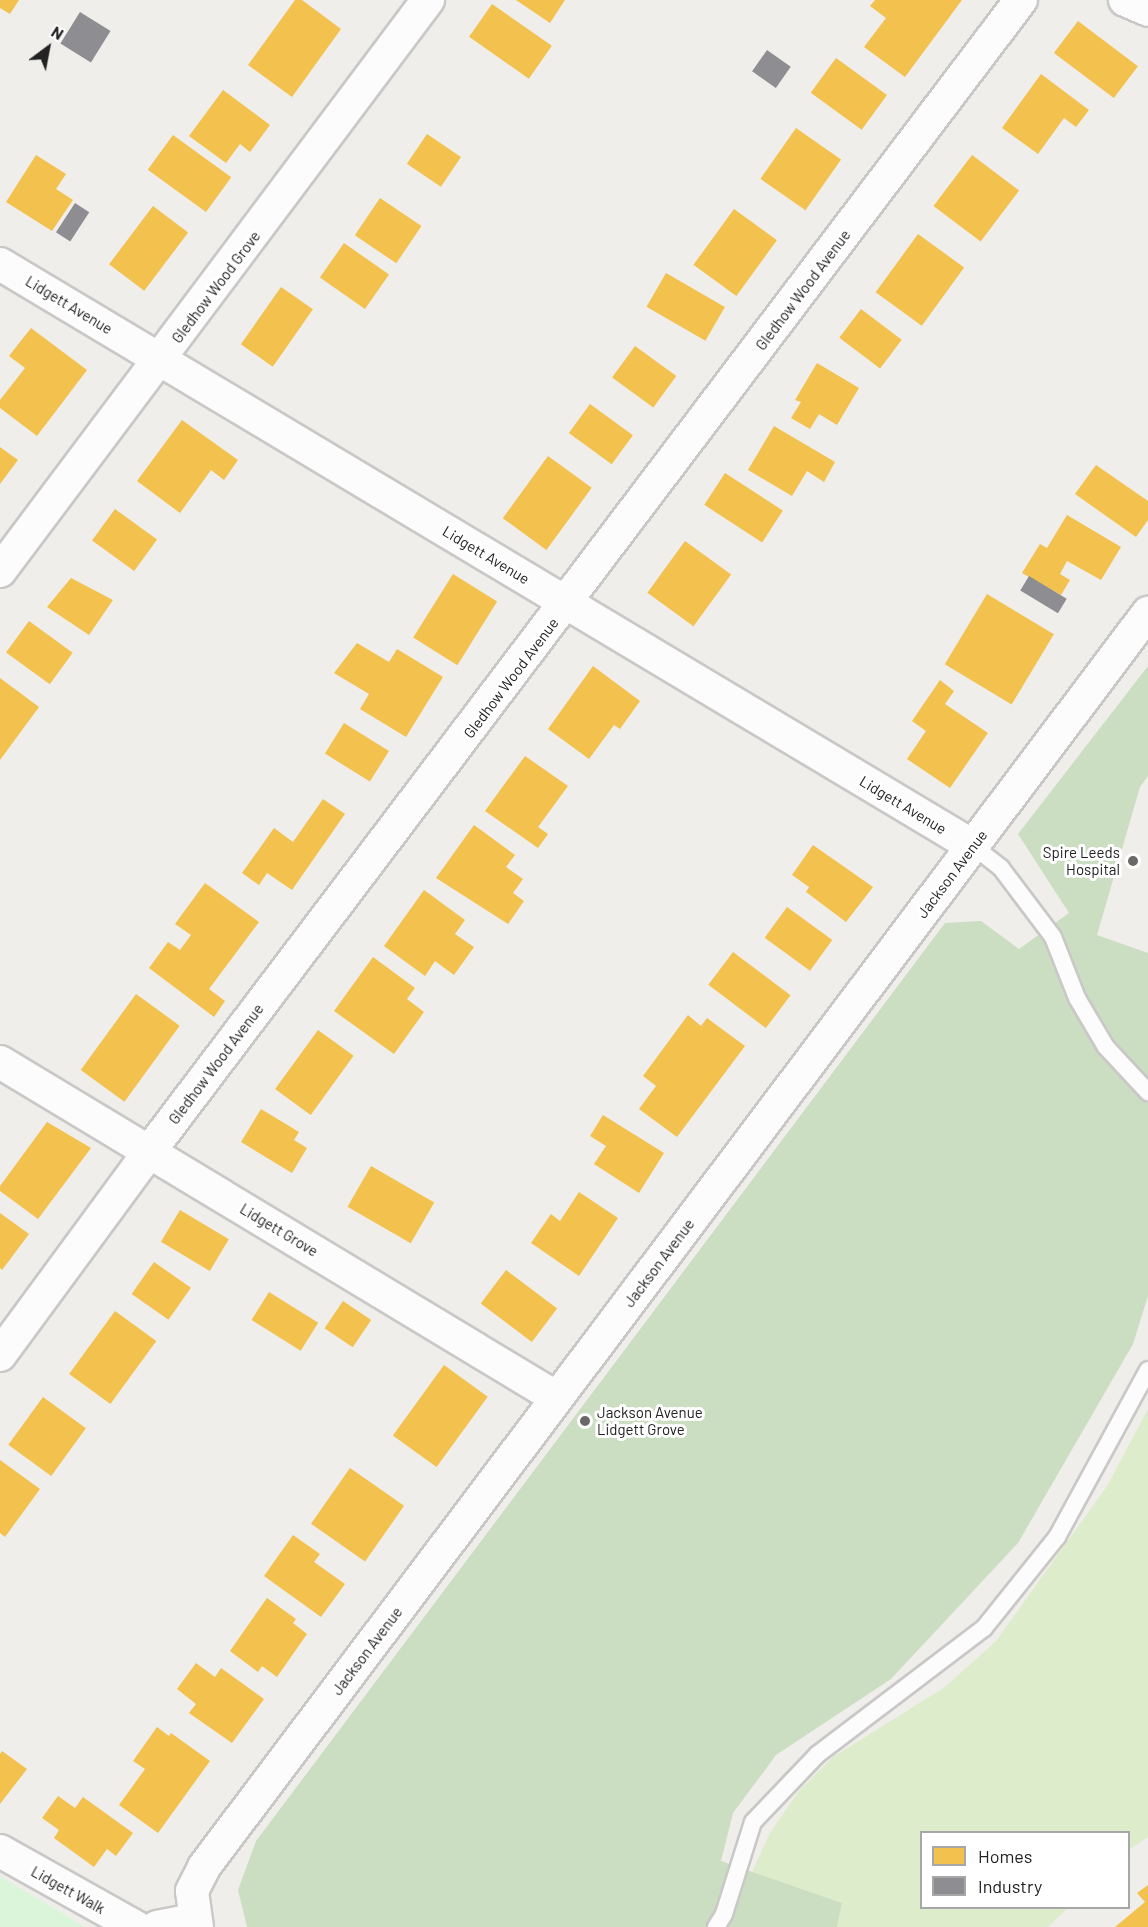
<!DOCTYPE html>
<style>
body{margin:0}
#map{position:relative;width:1148px;height:1927px;overflow:hidden;background:#f0eeeb;font-family:Barlow,sans-serif}
div>[style]{position:absolute}
.grass>*{inset:0;background:#ddeccb}
.forest>*{inset:0;background:#cbdec1}
.park>*{inset:0;background:#daf5da}
.homes>*{inset:0;background:#f2c14e;transform-origin:0 0}
.industry>*{inset:0;background:#8d8d92;transform-origin:0 0}
.roads{filter:drop-shadow(2px 0 #c9c8c7) drop-shadow(-2px 0 #c9c8c7) drop-shadow(0 2px #c9c8c7) drop-shadow(0 -2px #c9c8c7)}
.service>*{height:16px;margin:-8px;padding:0 8px;transform-origin:8px;border-radius:8px;background:#fdfcfc}
.minor>*{height:32px;margin:-16px;padding:0 16px;transform-origin:16px;border-radius:16px;background:#fdfcfc}
.dots>*{width:16px;height:16px;translate:-50% -50%;box-sizing:border-box;border:3px solid #fff;border-radius:50%}
span{translate:-50% -50%;white-space:nowrap;text-align:center;line-height:1.15;-webkit-text-stroke:6px #fff;paint-order:stroke}
.street-label{font-size:15px;color:#222}
.poi-label{font-size:15px;color:#222}
.right{translate:-100% -50%;text-align:right}
.left{translate:0 -50%;text-align:left}
.legend{position:absolute;left:920px;top:1831px;width:210px;height:78px;box-sizing:border-box;background:#fff;border:2px solid #a7a7a7;margin:0;padding:8px 10px;list-style:none;font-size:18px;color:#222}
.legend li{display:flex;align-items:center;gap:12px;height:30px}
.legend b{width:30px;border:2px solid #a7a7a7}
.north{position:absolute;left:18px;top:18px;width:60px;height:60px;-webkit-text-stroke:4px #fff;paint-order:stroke;rotate:32deg;font-size:16px;font-weight:700;line-height:24px;text-align:center;color:#222}
.north::after{content:'';display:block;margin:auto;width:21px;height:27px;background:#222;clip-path:polygon(50% 0,100% 100%,50% 72%,0 100%)}
</style>
<div id="map">
<div class="grass">
<i style="clip-path:polygon(1148px 1409px,1148px 1837px,1129px 1850px,1128px 1832px,922px 1832px,922px 1908px,1068px 1908px,1048px 1927px,837px 1927px,842px 1903px,752px 1872px,770px 1833px,798px 1792px,833px 1757px,945px 1687px,996px 1641px,1107px 1486px)"></i>
</div>
<div class="forest">
<i style="clip-path:polygon(1148px 666px,1148px 776px,1140px 787px,1097px 935px,1148px 953px,1148px 1296px,1133px 1344px,1018px 1543px,891px 1679px,776px 1755px,733px 1813px,721px 1861px,842px 1903px,837px 1927px,247px 1927px,238px 1890px,256px 1841px,945px 923px,981px 921px,1019px 949px,1069px 913px,1018px 834px)"></i>
</div>
<div class="park">
<i style="clip-path:polygon(0 1876px,85px 1927px,0 1927px)"></i>
</div>
<div class="homes">
<i style="clip-path:polygon(0 0,19px 0,10px 14px,0 8px)"></i>
<i style="clip-path:polygon(295px 0,302px 0,341px 29px,292px 97px,248px 65px)"></i>
<i style="clip-path:polygon(516px 0,565px 0,550px 23px)"></i>
<i style="clip-path:polygon(875px 0,962px 0,905px 77px,864px 47px,886px 18px,870px 6px)"></i>
<i style="left:492px;top:4px;width:73px;height:40px;rotate:35deg"></i>
<i style="left:1078px;top:21px;width:75px;height:40px;rotate:37deg"></i>
<i style="left:836px;top:58px;width:63px;height:43px;rotate:36deg"></i>
<i style="clip-path:polygon(1041px 74px,1089px 110px,1076px 127px,1064px 118px,1038px 154px,1002px 128px)"></i>
<i style="clip-path:polygon(223px 90px,270px 125px,250px 152px,240px 144px,226px 163px,189px 136px)"></i>
<i style="left:796px;top:128px;width:55px;height:62px;rotate:35deg"></i>
<i style="left:427px;top:134px;width:41px;height:36px;rotate:34deg"></i>
<i style="left:173px;top:135px;width:72px;height:43px;rotate:36deg"></i>
<i style="clip-path:polygon(36px 155px,66px 174px,56px 189px,73px 200px,52px 231px,6px 202px)"></i>
<i style="left:972px;top:155px;width:59px;height:64px;rotate:37deg"></i>
<i style="left:380px;top:198px;width:50px;height:45px;rotate:34deg"></i>
<i style="left:153px;top:206px;width:44px;height:73px;rotate:37deg"></i>
<i style="left:734px;top:209px;width:53px;height:69px;rotate:36deg"></i>
<i style="left:918px;top:234px;width:57px;height:72px;rotate:36deg"></i>
<i style="left:344px;top:243px;width:55px;height:42px;rotate:35deg"></i>
<i style="left:666px;top:273px;width:68px;height:39px;rotate:30deg"></i>
<i style="left:281px;top:287px;width:39px;height:70px;rotate:35deg"></i>
<i style="left:861px;top:309px;width:51px;height:36px;rotate:37deg"></i>
<i style="clip-path:polygon(31px 328px,87px 370px,37px 436px,0 408px,0 400px,25px 368px,9px 356px)"></i>
<i style="left:635px;top:346px;width:51px;height:39px;rotate:36deg"></i>
<i style="clip-path:polygon(817px 363px,859px 388px,837px 425px,819px 414px,810px 429px,791px 418px,801px 402px,795px 400px)"></i>
<i style="left:590px;top:404px;width:53px;height:36px;rotate:36deg"></i>
<i style="clip-path:polygon(182px 420px,238px 460px,224px 480px,211px 470px,180px 513px,137px 481px)"></i>
<i style="clip-path:polygon(774px 426px,835px 462px,824px 482px,807px 471px,792px 496px,748px 470px)"></i>
<i style="clip-path:polygon(0 447px,18px 460px,0 484px)"></i>
<i style="left:548px;top:456px;width:54px;height:77px;rotate:36deg"></i>
<i style="clip-path:polygon(1096px 465px,1148px 501px,1148px 520px,1136px 537px,1075px 494px)"></i>
<i style="left:725px;top:473px;width:69px;height:38px;rotate:33deg"></i>
<i style="left:115px;top:509px;width:52px;height:39px;rotate:36deg"></i>
<i style="clip-path:polygon(1067px 515px,1121px 547px,1101px 580px,1067px 561px,1060px 574px,1070px 580px,1061px 595px,1022px 573px,1040px 544px,1047px 548px)"></i>
<i style="left:685px;top:541px;width:57px;height:64px;rotate:36deg"></i>
<i style="left:453px;top:574px;width:52px;height:75px;rotate:32deg"></i>
<i style="clip-path:polygon(71px 578px,113px 600px,89px 635px,47px 607px)"></i>
<i style="left:987px;top:594px;width:78px;height:82px;rotate:31deg"></i>
<i style="left:29px;top:621px;width:54px;height:39px;rotate:36deg"></i>
<i style="clip-path:polygon(357px 643px,389px 662px,397px 649px,443px 677px,406px 737px,360px 709px,369px 694px,334px 673px)"></i>
<i style="clip-path:polygon(593px 666px,640px 701px,620px 729px,614px 725px,589px 759px,548px 729px)"></i>
<i style="clip-path:polygon(0 678px,39px 707px,0 760px)"></i>
<i style="clip-path:polygon(940px 680px,954px 691px,945px 704px,988px 733px,950px 788px,907px 759px,926px 731px,912px 721px)"></i>
<i style="left:344px;top:723px;width:53px;height:36px;rotate:32deg"></i>
<i style="clip-path:polygon(525px 756px,568px 786px,538px 827px,548px 834px,538px 848px,485px 811px)"></i>
<i style="clip-path:polygon(323px 799px,345px 814px,292px 890px,267px 873px,259px 885px,242px 873px,274px 828px,293px 842px)"></i>
<i style="clip-path:polygon(474px 825px,515px 855px,506px 867px,523px 879px,513px 893px,524px 901px,508px 924px,436px 878px)"></i>
<i style="clip-path:polygon(813px 845px,873px 887px,846px 922px,806px 892px,809px 887px,792px 875px)"></i>
<i style="clip-path:polygon(205px 883px,259px 922px,209px 989px,225px 1001px,214px 1017px,149px 968px,168px 942px,180px 950px,191px 935px,175px 924px)"></i>
<i style="clip-path:polygon(424px 890px,465px 920px,455px 934px,474px 947px,454px 975px,435px 961px,425px 976px,384px 946px)"></i>
<i style="left:787px;top:907px;width:56px;height:38px;rotate:36deg"></i>
<i style="left:733px;top:952px;width:72px;height:41px;rotate:37deg"></i>
<i style="clip-path:polygon(373px 957px,415px 988px,407px 999px,424px 1012px,394px 1054px,334px 1011px)"></i>
<i style="left:136px;top:994px;width:54px;height:94px;rotate:36deg"></i>
<i style="clip-path:polygon(688px 1015px,701px 1026px,707px 1018px,745px 1046px,677px 1137px,639px 1109px,656px 1086px,643px 1076px)"></i>
<i style="left:318px;top:1030px;width:44px;height:73px;rotate:36deg"></i>
<i style="clip-path:polygon(261px 1109px,299px 1132px,294px 1140px,307px 1148px,292px 1173px,241px 1142px)"></i>
<i style="clip-path:polygon(603px 1115px,664px 1153px,639px 1193px,594px 1164px,606px 1146px,590px 1136px)"></i>
<i style="clip-path:polygon(47px 1122px,91px 1148px,38px 1219px,0 1191px,0 1186px)"></i>
<i style="left:371px;top:1166px;width:73px;height:47px;rotate:30deg"></i>
<i style="clip-path:polygon(579px 1192px,618px 1218px,579px 1276px,531px 1243px,551px 1214px,560px 1221px)"></i>
<i style="left:180px;top:1210px;width:57px;height:37px;rotate:31deg"></i>
<i style="clip-path:polygon(0 1213px,29px 1234px,2px 1270px,0 1268px)"></i>
<i style="left:154px;top:1262px;width:45px;height:39px;rotate:35deg"></i>
<i style="left:506px;top:1270px;width:64px;height:42px;rotate:37deg"></i>
<i style="left:269px;top:1292px;width:58px;height:33px;rotate:32deg"></i>
<i style="left:343px;top:1301px;width:34px;height:33px;rotate:34deg"></i>
<i style="left:115px;top:1311px;width:51px;height:78px;rotate:36deg"></i>
<i style="left:444px;top:1365px;width:54px;height:87px;rotate:36deg"></i>
<i style="left:43px;top:1397px;width:53px;height:59px;rotate:36deg"></i>
<i style="clip-path:polygon(0 1460px,40px 1489px,5px 1537px,0 1533px)"></i>
<i style="left:350px;top:1468px;width:66px;height:68px;rotate:35deg"></i>
<i style="clip-path:polygon(293px 1535px,320px 1554px,314px 1562px,345px 1584px,321px 1617px,264px 1576px)"></i>
<i style="clip-path:polygon(267px 1598px,296px 1619px,293px 1623px,307px 1634px,277px 1677px,262px 1666px,258px 1672px,230px 1651px)"></i>
<i style="clip-path:polygon(196px 1663px,215px 1677px,221px 1668px,264px 1699px,232px 1743px,189px 1713px,196px 1704px,177px 1689px)"></i>
<i style="clip-path:polygon(157px 1727px,169px 1736px,171px 1733px,210px 1761px,158px 1833px,119px 1805px,145px 1769px,133px 1761px)"></i>
<i style="clip-path:polygon(2px 1751px,27px 1769px,0 1804px,0 1754px)"></i>
<i style="clip-path:polygon(58px 1796px,75px 1808px,83px 1797px,133px 1833px,116px 1856px,107px 1849px,94px 1867px,54px 1838px,59px 1830px,42px 1818px)"></i>
<i style="clip-path:polygon(1148px 1885px,1148px 1927px,1115px 1927px,1145px 1902px,1137px 1893px)"></i>
</div>
<div class="industry">
<i style="left:80px;top:12px;width:36px;height:37px;rotate:32deg"></i>
<i style="left:767px;top:50px;width:29px;height:26px;rotate:35deg"></i>
<i style="left:75px;top:203px;width:17px;height:35px;rotate:33deg"></i>
<i style="left:1029px;top:576px;width:44px;height:17px;rotate:31deg"></i>
</div>
<div class="roads">
<div class="service">
<i style="left:973px;top:846px;width:36px;rotate:38deg"></i>
<i style="left:1001px;top:868px;width:86px;rotate:53deg"></i>
<i style="left:1053px;top:937px;width:66px;rotate:68.5deg"></i>
<i style="left:1077px;top:998px;width:57px;rotate:59.4deg"></i>
<i style="left:1106px;top:1047px;width:62px;rotate:47deg"></i>
<i style="left:716px;top:1927px;width:15px;rotate:-58deg"></i>
<i style="left:724px;top:1914px;width:96px;rotate:-72.5deg"></i>
<i style="left:753px;top:1822px;width:94px;rotate:-46.3deg"></i>
<i style="left:818px;top:1754px;width:208px;rotate:-37.2deg"></i>
<i style="left:984px;top:1628px;width:117px;rotate:-51.3deg"></i>
<i style="left:1057px;top:1537px;width:190px;rotate:-61.4deg"></i>
</div>
<div class="minor">
<i style="left:1125px;top:0;width:25px;rotate:23deg"></i>
<i style="left:0;top:264px;width:1134px;rotate:30.89deg"></i>
<i style="left:0;top:571px;width:714px;rotate:-53.15deg"></i>
<i style="left:0;top:1062px;width:650px;rotate:31.1deg"></i>
<i style="left:0;top:1355px;width:252px;rotate:-53.7deg"></i>
<i style="left:149px;top:1152px;width:1445px;rotate:-52.88deg"></i>
<i style="left:0;top:1851px;width:156px;rotate:29.2deg"></i>
<i style="left:157px;top:1927px;width:38px;rotate:-11deg"></i>
<i style="left:197px;top:1927px;width:36px;rotate:-98deg"></i>
<i style="left:192px;top:1891px;width:27px;rotate:-63deg"></i>
<i style="left:204px;top:1867px;width:1570px;rotate:-53.03deg"></i>
</div>
</div>
<div class="dots">
<i style="left:1133px;top:861px;background:#6a6968"></i>
<i style="left:585px;top:1421px;background:#6a6968"></i>
</div>
<div class="street-label">
<span style="left:216px;top:287px;rotate:-53deg">Gledhow Wood Grove</span>
<span style="left:803px;top:290px;rotate:-53deg">Gledhow Wood Avenue</span>
<span style="left:69px;top:305px;rotate:31deg">Lidgett Avenue</span>
<span style="left:486px;top:555px;rotate:31deg">Lidgett Avenue</span>
<span style="left:511px;top:678px;rotate:-53deg">Gledhow Wood Avenue</span>
<span style="left:903px;top:805px;rotate:31deg">Lidgett Avenue</span>
<span style="left:952px;top:874px;rotate:-53deg">Jackson Avenue</span>
<span style="left:216px;top:1064px;rotate:-53deg">Gledhow Wood Avenue</span>
<span style="left:279px;top:1230px;rotate:31deg">Lidgett Grove</span>
<span style="left:659px;top:1263px;rotate:-53deg">Jackson Avenue</span>
<span style="left:367px;top:1651px;rotate:-53deg">Jackson Avenue</span>
<span style="left:68px;top:1890px;rotate:29deg">Lidgett Walk</span>
</div>
<div class="poi-label">
<span class="right" style="left:1120px;top:861px">Spire Leeds<br>Hospital</span>
<span class="left" style="left:597px;top:1421px">Jackson Avenue<br>Lidgett Grove</span>
</div>
<ul class="legend">
<li><b style="height:16px;background:#f2c14e"></b>Homes</li>
<li><b style="height:16px;background:#8d8d92"></b>Industry</li>
</ul>
<div class="north">N</div>
</div>
